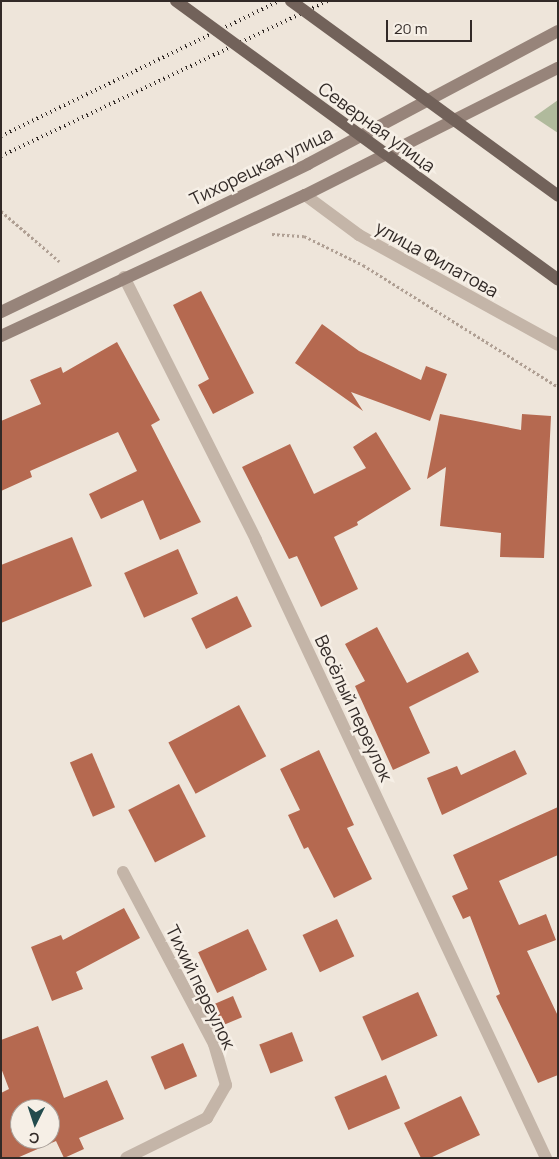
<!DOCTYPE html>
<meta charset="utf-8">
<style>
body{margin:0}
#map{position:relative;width:559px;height:1159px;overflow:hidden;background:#eee5da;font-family:Manrope,sans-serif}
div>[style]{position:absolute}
.green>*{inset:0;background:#b0ba9c}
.building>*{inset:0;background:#b56950;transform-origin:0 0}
.path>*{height:3px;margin-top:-1.5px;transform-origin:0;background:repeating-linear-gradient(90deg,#af9f93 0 2.5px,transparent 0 5px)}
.street>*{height:12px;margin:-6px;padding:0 6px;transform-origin:6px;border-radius:6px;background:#c4b5a8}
.secondary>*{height:12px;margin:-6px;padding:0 6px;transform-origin:6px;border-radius:6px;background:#97847a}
.rail>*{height:4px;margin-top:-2px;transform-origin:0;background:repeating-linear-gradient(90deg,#322a27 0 1px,transparent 0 5px)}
.primary-bridge>*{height:12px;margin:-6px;padding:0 6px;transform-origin:6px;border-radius:6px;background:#72625a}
span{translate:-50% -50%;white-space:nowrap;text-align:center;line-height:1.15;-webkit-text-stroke:5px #f6efe6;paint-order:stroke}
.street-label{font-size:18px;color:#322a27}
.frame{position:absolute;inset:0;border:2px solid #322a27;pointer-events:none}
.north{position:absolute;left:10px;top:1099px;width:50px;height:50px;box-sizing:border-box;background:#f6efe6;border:1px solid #a8a09a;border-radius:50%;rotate:184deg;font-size:14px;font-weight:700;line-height:20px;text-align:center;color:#322a27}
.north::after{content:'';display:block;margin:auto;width:18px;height:22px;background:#224b4d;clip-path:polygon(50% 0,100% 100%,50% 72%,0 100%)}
.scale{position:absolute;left:386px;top:20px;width:86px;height:22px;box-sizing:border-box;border:2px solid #322a27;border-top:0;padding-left:6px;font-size:15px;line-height:18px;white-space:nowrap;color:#322a27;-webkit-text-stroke:4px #f6efe6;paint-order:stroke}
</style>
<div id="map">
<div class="green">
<i style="clip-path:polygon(558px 100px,558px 133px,534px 117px)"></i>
</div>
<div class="building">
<i style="clip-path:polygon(201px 291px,254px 393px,213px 414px,198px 385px,209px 379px,173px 305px)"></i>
<i style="clip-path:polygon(322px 324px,359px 351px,421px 380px,426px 366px,447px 374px,430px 421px,351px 392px,363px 411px,295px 363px)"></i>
<i style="clip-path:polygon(117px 342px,160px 420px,151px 425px,201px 522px,160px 540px,143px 500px,101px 519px,89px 494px,137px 471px,118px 432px,30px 471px,32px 477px,1px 491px,1px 421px,41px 404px,30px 380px,61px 367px,63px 373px)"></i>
<i style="clip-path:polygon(440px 414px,521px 430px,522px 414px,551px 416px,544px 558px,500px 557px,501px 533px,440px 526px,446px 467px,427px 479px)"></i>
<i style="clip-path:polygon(376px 432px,411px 489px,357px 522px,358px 525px,334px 537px,358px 589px,321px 607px,297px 556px,289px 559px,242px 467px,290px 444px,314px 494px,366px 468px,353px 447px)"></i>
<i style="clip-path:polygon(72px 537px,92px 586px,1px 623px,1px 565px)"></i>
<i style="left:178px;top:549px;width:49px;height:59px;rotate:66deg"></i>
<i style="left:237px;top:596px;width:34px;height:51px;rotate:64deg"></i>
<i style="clip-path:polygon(377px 627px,407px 683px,468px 652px,479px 672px,409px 707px,430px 753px,393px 770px,355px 686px,365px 681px,345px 644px)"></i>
<i style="left:239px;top:705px;width:58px;height:80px;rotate:62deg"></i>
<i style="clip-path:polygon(319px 750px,354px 825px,347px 828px,372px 879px,334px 898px,308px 847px,304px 849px,288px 815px,300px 810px,280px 769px)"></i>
<i style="clip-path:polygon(515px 750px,527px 774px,442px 815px,427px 778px,457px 766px,461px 775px)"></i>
<i style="left:92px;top:753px;width:59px;height:24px;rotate:67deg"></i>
<i style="left:179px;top:784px;width:59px;height:57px;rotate:63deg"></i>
<i style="clip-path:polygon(558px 807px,558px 855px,499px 881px,519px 925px,546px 914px,556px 940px,527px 951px,558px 1016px,558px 1075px,538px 1083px,496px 996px,500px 994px,470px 916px,463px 919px,452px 896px,468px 889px,453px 855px)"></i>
<i style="clip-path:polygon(124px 908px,140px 938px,76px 972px,83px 989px,52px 1001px,31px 947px,61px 935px,63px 940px)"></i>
<i style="left:337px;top:919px;width:41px;height:38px;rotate:65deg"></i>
<i style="left:248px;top:929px;width:45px;height:55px;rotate:65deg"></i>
<i style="left:418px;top:992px;width:48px;height:61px;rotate:66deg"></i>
<i style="left:233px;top:996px;width:23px;height:24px;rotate:67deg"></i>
<i style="clip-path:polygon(evenodd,38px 1026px,64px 1098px,107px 1080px,124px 1119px,79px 1138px,84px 1149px,64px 1158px,56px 1141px,17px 1158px,1px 1158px,1px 1093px,9px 1089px,1px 1068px,1px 1040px,38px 1026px,20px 1109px,50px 1109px,50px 1139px,20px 1139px,20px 1109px)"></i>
<i style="left:292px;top:1032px;width:31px;height:35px;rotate:69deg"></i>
<i style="left:183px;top:1043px;width:36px;height:35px;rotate:67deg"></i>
<i style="left:386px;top:1075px;width:36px;height:56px;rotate:67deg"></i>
<i style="clip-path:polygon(461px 1096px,480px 1135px,430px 1158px,421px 1158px,404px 1123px)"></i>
</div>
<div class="path">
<i style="left:1px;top:211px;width:77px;rotate:40.8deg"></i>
<i style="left:272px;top:234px;width:32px;rotate:4deg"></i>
<i style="left:304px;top:236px;width:66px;rotate:26.2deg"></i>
<i style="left:363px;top:265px;width:230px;rotate:32deg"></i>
</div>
<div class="street">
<i style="left:305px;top:195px;width:67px;rotate:36.5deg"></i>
<i style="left:359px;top:235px;width:227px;rotate:28.9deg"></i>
<i style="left:124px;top:277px;width:294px;rotate:63.3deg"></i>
<i style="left:256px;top:540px;width:683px;rotate:64.86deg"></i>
<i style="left:123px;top:872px;width:195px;rotate:62.1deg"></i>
<i style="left:214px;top:1044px;width:43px;rotate:73.7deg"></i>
<i style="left:226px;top:1085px;width:38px;rotate:120deg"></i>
<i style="left:207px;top:1118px;width:90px;rotate:153.7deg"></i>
</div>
<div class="secondary">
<i style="left:1px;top:312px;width:341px;rotate:-25.7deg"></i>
<i style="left:308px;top:164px;width:283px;rotate:-28deg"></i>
<i style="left:1px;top:336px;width:335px;rotate:-24.9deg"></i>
<i style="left:305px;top:195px;width:283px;rotate:-26.7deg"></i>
</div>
<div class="rail">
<i style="left:1px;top:136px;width:309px;rotate:-25.9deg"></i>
<i style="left:1px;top:156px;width:362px;rotate:-25.4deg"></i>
</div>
<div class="primary-bridge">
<i style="left:176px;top:1px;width:473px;rotate:36.1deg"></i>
<i style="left:291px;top:1px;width:331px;rotate:36.1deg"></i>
</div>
<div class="street-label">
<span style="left:377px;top:127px;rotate:36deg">Северная улица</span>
<span style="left:261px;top:166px;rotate:-26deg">Тихорецкая улица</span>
<span style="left:437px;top:259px;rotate:29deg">улица Филатова</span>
<span style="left:354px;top:708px;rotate:65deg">Весёлый переулок</span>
<span style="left:201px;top:987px;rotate:64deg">Тихий переулок</span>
</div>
<div class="frame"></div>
<div class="north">С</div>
<div class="scale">20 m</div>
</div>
